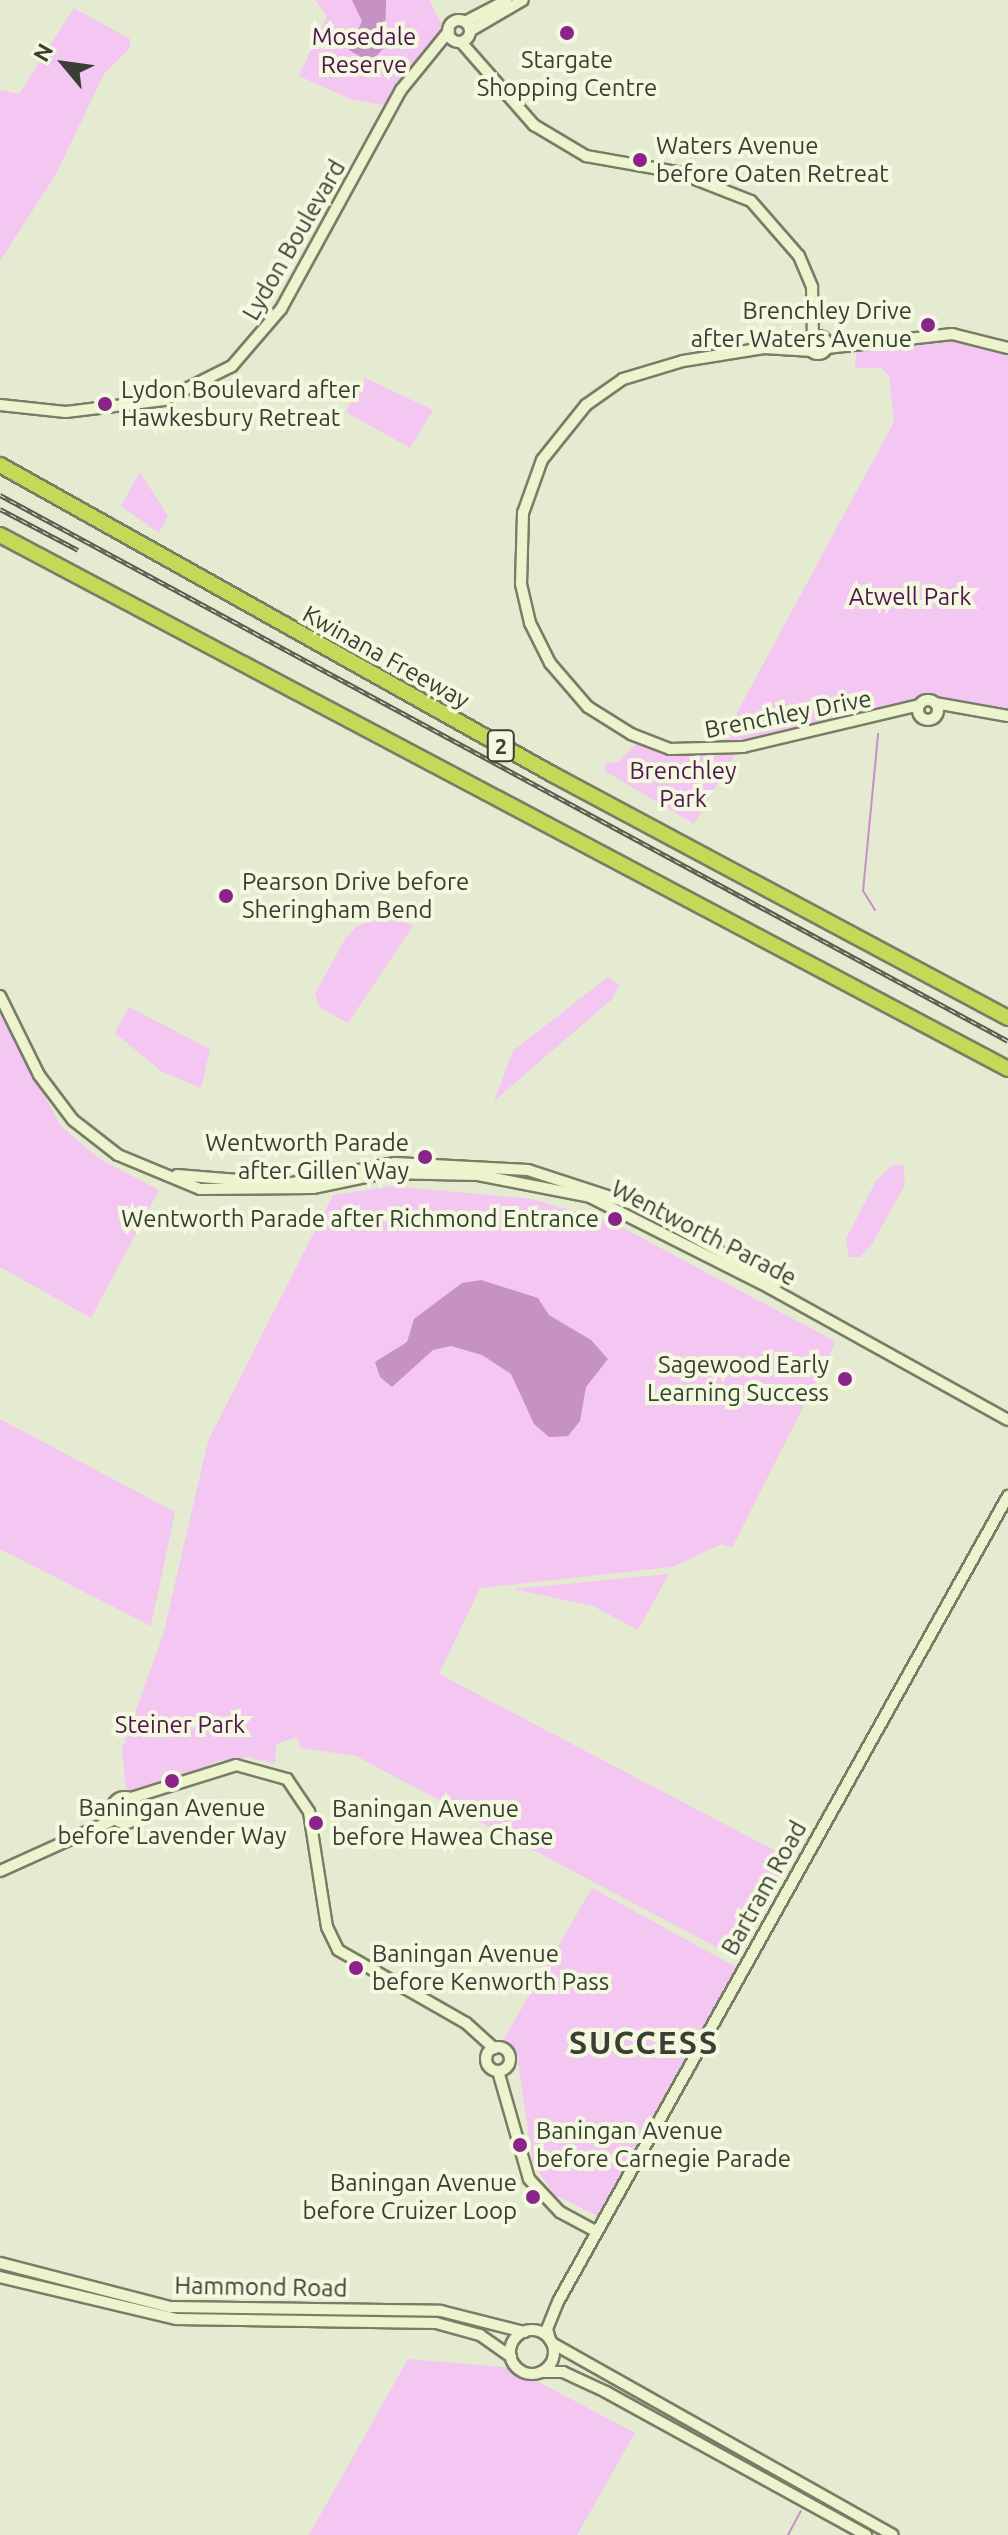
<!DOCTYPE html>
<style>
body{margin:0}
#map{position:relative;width:1008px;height:2535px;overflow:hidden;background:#e5ebd1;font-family:Ubuntu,sans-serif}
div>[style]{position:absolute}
.green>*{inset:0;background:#f4c6f2}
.water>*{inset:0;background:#c592c3}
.stream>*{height:2px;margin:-1px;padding:0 1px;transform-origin:1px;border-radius:1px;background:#c592c3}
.roads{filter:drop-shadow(2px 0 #787d66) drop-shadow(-2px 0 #787d66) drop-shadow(0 2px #787d66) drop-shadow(0 -2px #787d66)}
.secondary>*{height:10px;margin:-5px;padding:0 5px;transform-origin:5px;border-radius:5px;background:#edf4cd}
.secondary>.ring{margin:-5px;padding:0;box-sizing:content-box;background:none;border:10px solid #edf4cd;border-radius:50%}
.highway>*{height:14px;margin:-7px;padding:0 7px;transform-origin:7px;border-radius:7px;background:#c3da59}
.rail>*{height:5px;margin-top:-2.5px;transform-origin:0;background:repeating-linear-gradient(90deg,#f2f9de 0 6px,#585c4f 0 12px);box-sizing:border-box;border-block:2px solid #585c4f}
.dots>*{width:22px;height:22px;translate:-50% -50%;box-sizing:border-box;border:4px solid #f2f9de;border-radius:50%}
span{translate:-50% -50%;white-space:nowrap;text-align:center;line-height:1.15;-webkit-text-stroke:8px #f2f9de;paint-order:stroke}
.shield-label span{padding:2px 6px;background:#f2f9de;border:2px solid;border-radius:6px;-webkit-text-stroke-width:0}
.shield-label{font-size:22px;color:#3b3e34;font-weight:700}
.park-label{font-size:24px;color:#511552}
.poi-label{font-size:24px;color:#3b3e34}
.left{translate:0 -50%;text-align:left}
.right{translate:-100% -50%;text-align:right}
.street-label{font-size:24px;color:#3b3e34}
.district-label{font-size:32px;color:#3b3e34;font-weight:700;letter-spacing:2px}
.north{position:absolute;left:24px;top:24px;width:80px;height:80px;-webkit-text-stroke:6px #f2f9de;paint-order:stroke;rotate:299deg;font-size:22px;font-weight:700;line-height:32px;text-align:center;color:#3b3e34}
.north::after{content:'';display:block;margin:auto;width:28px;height:36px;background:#3b3e34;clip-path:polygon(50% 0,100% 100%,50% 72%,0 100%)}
</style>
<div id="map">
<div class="green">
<i style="clip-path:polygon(315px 0,429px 0,444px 29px,387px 106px,350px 99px,299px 76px,327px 16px)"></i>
<i style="clip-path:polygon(74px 8px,130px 39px,130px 48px,104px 74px,56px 174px,0 261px,0 90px,19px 94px)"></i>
<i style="clip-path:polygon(951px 339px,1008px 353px,1008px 708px,922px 694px,901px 706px,720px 744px,894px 422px,889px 376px,881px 368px,855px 368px,857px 347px)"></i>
<i style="clip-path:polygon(365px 378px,433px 410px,410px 448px,346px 412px)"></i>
<i style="clip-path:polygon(140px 472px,168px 516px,159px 533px,121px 506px)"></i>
<i style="clip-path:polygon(637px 743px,681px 755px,735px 755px,694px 824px,605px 771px,605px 764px,619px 761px)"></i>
<i style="clip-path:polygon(388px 914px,413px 926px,348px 1023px,320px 1008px,315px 994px,345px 939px,357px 926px)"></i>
<i style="clip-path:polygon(608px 977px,620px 985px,611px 1000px,494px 1101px,513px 1051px)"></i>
<i style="clip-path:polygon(129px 1007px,210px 1049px,201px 1088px,161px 1071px,115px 1033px)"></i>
<i style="clip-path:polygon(0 1015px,61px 1126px,98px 1158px,159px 1190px,91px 1318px,0 1267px)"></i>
<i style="clip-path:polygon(903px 1165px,905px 1185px,872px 1244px,860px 1257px,849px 1257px,846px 1239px,876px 1181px,891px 1166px)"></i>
<i style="clip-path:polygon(393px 1186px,532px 1199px,612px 1222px,836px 1342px,732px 1548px,722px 1544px,672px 1567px,480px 1588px,439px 1674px,789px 1858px,733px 1956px,356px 1756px,301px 1748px,296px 1737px,276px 1744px,275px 1764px,249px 1757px,219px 1761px,137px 1795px,126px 1788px,122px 1749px,163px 1635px,208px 1441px,333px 1195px)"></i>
<i style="clip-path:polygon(0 1419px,175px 1512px,151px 1626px,0 1549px)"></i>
<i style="clip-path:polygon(669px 1574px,638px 1630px,593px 1606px,513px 1589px)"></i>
<i style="clip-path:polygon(592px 1888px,736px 1967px,598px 2216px,555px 2195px,533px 2164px,517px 2056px,503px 2040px)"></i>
<i style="clip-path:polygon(408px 2359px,512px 2368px,635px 2433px,577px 2535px,309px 2535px)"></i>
</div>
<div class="water">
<i style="clip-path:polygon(352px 0,386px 0,385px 47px,370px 62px,349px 50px,362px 21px)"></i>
<i style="clip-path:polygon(481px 1280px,538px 1298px,549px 1315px,591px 1340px,608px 1359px,586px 1387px,580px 1421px,568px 1436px,549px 1437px,534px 1424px,511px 1374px,482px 1355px,451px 1346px,433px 1350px,392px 1387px,380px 1377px,375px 1362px,407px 1342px,414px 1319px,462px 1283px)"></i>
</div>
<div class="stream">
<i style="left:875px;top:910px;width:22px;rotate:-122deg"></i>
<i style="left:863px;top:891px;width:158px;rotate:-84.5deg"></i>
<i style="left:788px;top:2535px;width:27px;rotate:-62deg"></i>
</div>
<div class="roads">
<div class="secondary">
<i class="ring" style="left:448px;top:20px;width:12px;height:12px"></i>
<i style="left:465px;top:22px;width:47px;rotate:-27.6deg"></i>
<i style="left:470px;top:31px;width:61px;rotate:-30.3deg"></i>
<i style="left:461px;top:42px;width:111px;rotate:48.7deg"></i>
<i style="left:534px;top:125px;width:61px;rotate:30.8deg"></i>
<i style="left:586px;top:156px;width:92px;rotate:10deg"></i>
<i style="left:677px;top:172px;width:79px;rotate:21.4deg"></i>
<i style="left:751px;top:201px;width:73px;rotate:48.9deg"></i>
<i style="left:799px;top:256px;width:34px;rotate:67deg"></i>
<i style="left:812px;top:287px;width:50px;rotate:88.9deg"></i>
<i class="ring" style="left:809px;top:336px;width:8px;height:8px"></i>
<i style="left:827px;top:348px;width:126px;rotate:-6.4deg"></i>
<i style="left:952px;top:334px;width:58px;rotate:14deg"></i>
<i style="left:812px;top:351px;width:48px;rotate:-176.4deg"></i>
<i style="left:764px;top:348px;width:82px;rotate:170.9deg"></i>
<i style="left:683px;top:361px;width:63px;rotate:163.3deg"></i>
<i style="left:623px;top:379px;width:45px;rotate:144.9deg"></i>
<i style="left:586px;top:405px;width:70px;rotate:128.7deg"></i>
<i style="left:542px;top:460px;width:56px;rotate:109.7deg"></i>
<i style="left:523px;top:513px;width:71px;rotate:91.6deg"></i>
<i style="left:521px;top:584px;width:40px;rotate:77deg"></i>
<i style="left:530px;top:623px;width:45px;rotate:63.4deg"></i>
<i style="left:550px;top:663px;width:58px;rotate:49.2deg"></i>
<i style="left:588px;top:707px;width:51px;rotate:32.1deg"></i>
<i style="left:631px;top:734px;width:42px;rotate:21deg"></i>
<i style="left:670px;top:749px;width:73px;rotate:-1.6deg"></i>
<i style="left:743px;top:747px;width:181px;rotate:-13.4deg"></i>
<i style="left:0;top:405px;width:66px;rotate:6.1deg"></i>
<i style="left:66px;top:412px;width:99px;rotate:-7deg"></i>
<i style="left:164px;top:400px;width:76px;rotate:-26.6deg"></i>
<i style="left:232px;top:366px;width:75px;rotate:-49.3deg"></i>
<i style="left:281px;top:309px;width:250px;rotate:-61.3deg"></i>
<i style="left:401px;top:90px;width:76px;rotate:-50.9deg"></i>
<i class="ring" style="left:918px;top:700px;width:10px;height:10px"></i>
<i style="left:935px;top:703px;width:74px;rotate:10.1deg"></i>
<i style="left:0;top:996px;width:88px;rotate:63.7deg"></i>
<i style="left:39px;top:1075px;width:56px;rotate:52.9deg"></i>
<i style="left:73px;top:1120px;width:57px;rotate:37.9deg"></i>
<i style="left:118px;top:1155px;width:89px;rotate:22.5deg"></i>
<i style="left:200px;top:1189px;width:113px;rotate:-0.5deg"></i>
<i style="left:313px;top:1188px;width:74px;rotate:-11.8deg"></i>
<i style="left:385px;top:1173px;width:93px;rotate:1.2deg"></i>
<i style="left:478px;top:1175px;width:114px;rotate:11.1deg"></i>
<i style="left:590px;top:1197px;width:202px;rotate:26.8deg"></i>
<i style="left:770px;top:1288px;width:272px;rotate:29deg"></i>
<i style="left:177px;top:1175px;width:110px;rotate:4.7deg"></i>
<i style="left:287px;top:1184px;width:110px;rotate:-11deg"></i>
<i style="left:395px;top:1163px;width:133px;rotate:3deg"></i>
<i style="left:528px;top:1170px;width:116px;rotate:18.1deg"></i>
<i style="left:638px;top:1206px;width:159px;rotate:29deg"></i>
<i class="ring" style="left:112px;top:1797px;width:16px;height:16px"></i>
<i style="left:131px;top:1798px;width:110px;rotate:-17.4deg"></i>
<i style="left:236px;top:1765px;width:53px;rotate:15.4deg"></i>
<i style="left:287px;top:1779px;width:40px;rotate:56deg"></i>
<i style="left:309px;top:1812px;width:116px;rotate:81.1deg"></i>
<i style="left:327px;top:1927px;width:25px;rotate:64deg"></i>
<i style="left:338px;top:1950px;width:147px;rotate:29.7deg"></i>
<i style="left:466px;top:2023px;width:38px;rotate:42deg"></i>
<i style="left:0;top:1871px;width:126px;rotate:-24.3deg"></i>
<i class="ring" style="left:486px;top:2047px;width:14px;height:14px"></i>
<i style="left:498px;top:2071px;width:112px;rotate:74deg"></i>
<i style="left:529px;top:2179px;width:45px;rotate:46.8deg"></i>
<i style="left:560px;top:2212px;width:42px;rotate:28.4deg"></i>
<i style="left:0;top:2263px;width:176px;rotate:14.5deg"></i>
<i style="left:170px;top:2307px;width:271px;rotate:0.8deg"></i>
<i style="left:441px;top:2311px;width:86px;rotate:14.2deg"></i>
<i style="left:0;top:2277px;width:181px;rotate:13.4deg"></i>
<i style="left:176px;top:2319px;width:260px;rotate:0.9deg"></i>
<i style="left:436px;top:2323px;width:46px;rotate:15.3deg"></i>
<i style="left:480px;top:2335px;width:38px;rotate:35deg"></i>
<i class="ring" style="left:510px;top:2330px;width:34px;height:34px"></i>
<i style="left:550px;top:2340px;width:11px;rotate:-105deg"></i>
<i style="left:547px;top:2329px;width:31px;rotate:-68deg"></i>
<i style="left:559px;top:2300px;width:921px;rotate:-60.82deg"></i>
<i style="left:552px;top:2343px;width:391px;rotate:29.4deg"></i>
<i style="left:541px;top:2372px;width:22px"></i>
<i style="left:563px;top:2372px;width:47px;rotate:24.9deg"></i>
<i style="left:606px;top:2392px;width:297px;rotate:28.8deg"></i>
</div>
<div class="highway">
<i style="left:0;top:465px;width:633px;rotate:29.24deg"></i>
<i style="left:552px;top:774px;width:517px;rotate:28.15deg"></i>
<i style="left:0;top:535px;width:1141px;rotate:27.91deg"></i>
</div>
</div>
<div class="rail">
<i style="left:0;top:495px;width:1146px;rotate:28.44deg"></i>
<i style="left:0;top:509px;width:88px;rotate:27.7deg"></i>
</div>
<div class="dots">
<i style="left:567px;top:33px;background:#8a248b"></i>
<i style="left:640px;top:160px;background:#8a248b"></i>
<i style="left:928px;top:325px;background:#8a248b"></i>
<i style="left:105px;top:404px;background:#8a248b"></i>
<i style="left:226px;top:896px;background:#8a248b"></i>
<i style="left:425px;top:1157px;background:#8a248b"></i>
<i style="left:615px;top:1219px;background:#8a248b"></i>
<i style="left:845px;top:1379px;background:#8a248b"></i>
<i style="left:172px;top:1781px;background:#8a248b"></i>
<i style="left:316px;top:1823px;background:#8a248b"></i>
<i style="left:356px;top:1968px;background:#8a248b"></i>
<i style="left:520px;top:2145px;background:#8a248b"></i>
<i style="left:533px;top:2197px;background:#8a248b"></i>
</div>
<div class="shield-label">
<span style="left:501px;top:746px">2</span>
</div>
<div class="park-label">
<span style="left:364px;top:51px">Mosedale<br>Reserve</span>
<span style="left:910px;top:597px">Atwell Park</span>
<span style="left:683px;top:785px">Brenchley<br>Park</span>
<span style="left:180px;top:1725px">Steiner Park</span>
</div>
<div class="poi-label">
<span style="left:567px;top:74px">Stargate<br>Shopping Centre</span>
<span class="left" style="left:656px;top:160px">Waters Avenue<br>before Oaten Retreat</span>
<span class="right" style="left:912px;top:325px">Brenchley Drive<br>after Waters Avenue</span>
<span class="left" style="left:121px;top:404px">Lydon Boulevard after<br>Hawkesbury Retreat</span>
<span class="left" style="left:242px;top:896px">Pearson Drive before<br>Sheringham Bend</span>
<span class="right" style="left:409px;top:1157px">Wentworth Parade<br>after Gillen Way</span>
<span class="right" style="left:599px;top:1219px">Wentworth Parade after Richmond Entrance</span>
<span class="right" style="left:829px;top:1379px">Sagewood Early<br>Learning Success</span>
<span style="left:172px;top:1822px">Baningan Avenue<br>before Lavender Way</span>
<span class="left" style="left:332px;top:1823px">Baningan Avenue<br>before Hawea Chase</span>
<span class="left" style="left:372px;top:1968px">Baningan Avenue<br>before Kenworth Pass</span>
<span class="left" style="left:536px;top:2145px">Baningan Avenue<br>before Carnegie Parade</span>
<span class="right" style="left:517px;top:2197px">Baningan Avenue<br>before Cruizer Loop</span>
</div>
<div class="street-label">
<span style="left:294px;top:240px;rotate:-60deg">Lydon Boulevard</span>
<span style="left:386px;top:657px;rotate:29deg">Kwinana Freeway</span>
<span style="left:788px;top:714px;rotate:-11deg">Brenchley Drive</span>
<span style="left:704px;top:1233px;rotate:27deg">Wentworth Parade</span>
<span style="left:764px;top:1888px;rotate:-61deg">Bartram Road</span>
<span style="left:261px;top:2287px;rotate:1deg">Hammond Road</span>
</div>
<div class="district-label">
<span style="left:644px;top:2042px">SUCCESS</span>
</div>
<div class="north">N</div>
</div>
